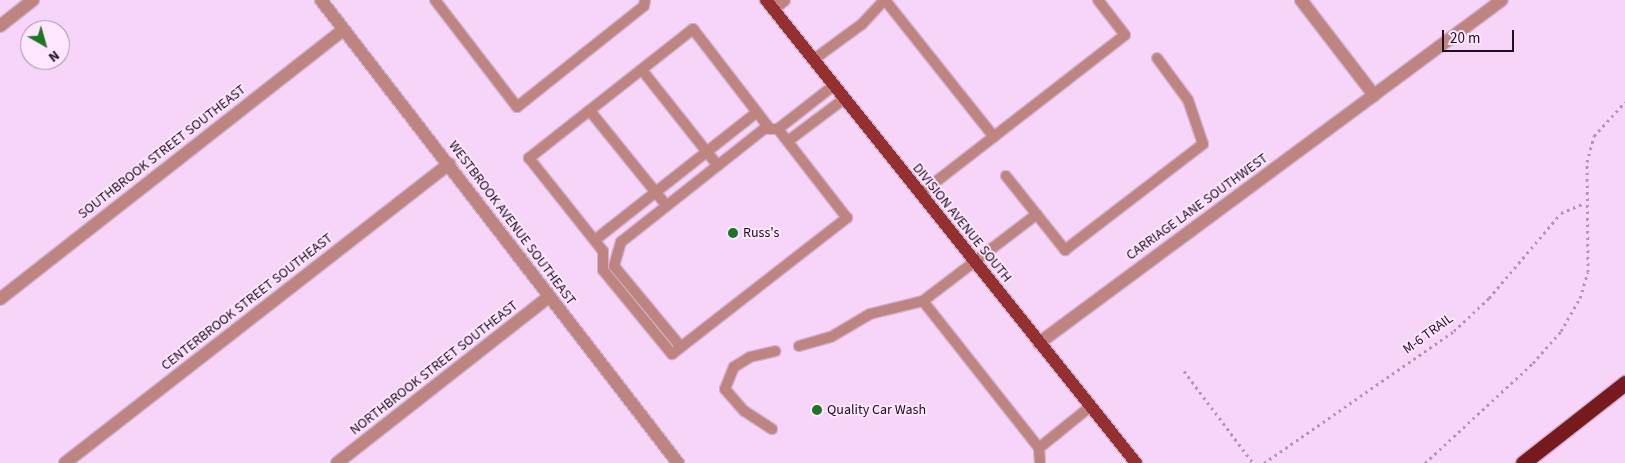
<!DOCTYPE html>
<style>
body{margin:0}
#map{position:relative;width:1625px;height:463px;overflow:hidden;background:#f6d5f9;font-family:"Source Sans 3",sans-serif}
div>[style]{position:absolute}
.path>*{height:3px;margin-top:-1.5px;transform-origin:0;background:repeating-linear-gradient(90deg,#b396b6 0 2.5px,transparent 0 6.5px)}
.roads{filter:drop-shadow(1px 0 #d0b1d3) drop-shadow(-1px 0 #d0b1d3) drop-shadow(0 1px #d0b1d3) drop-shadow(0 -1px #d0b1d3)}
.service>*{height:10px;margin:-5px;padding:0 5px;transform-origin:5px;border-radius:5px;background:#be8580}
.minor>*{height:12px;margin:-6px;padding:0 6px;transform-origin:6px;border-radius:6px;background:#be8580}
.primary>*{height:12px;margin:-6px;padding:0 6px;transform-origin:6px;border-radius:6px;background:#943030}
.motorway>*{height:15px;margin:-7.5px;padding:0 7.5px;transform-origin:7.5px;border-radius:7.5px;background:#771a1d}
.dots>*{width:14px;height:14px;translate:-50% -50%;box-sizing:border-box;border:2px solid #fde6fe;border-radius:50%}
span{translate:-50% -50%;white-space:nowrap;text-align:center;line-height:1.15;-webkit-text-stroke:4px #fde6fe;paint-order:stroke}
.street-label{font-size:14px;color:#220e24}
.poi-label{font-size:14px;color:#220e24}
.left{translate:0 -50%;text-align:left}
.north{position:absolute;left:20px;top:20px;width:50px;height:50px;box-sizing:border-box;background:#fde6fe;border:1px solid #a590a7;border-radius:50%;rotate:142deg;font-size:14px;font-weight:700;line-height:20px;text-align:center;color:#220e24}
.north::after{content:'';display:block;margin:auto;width:18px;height:22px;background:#1b7523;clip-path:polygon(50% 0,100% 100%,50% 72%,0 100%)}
.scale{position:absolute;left:1442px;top:30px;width:72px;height:22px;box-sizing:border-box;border:2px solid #220e24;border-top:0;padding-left:6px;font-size:15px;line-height:18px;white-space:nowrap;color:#220e24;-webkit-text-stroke:4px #fde6fe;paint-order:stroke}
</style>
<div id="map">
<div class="path">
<i style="left:1184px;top:371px;width:115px;rotate:53.1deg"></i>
<i style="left:1264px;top:463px;width:231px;rotate:-34.8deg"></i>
<i style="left:1454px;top:331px;width:48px;rotate:-43.3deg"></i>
<i style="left:1489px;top:298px;width:111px;rotate:-49.7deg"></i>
<i style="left:1561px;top:213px;width:26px;rotate:-23deg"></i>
<i style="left:1425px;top:463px;width:147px;rotate:-42.8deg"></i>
<i style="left:1533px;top:363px;width:43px;rotate:-48.8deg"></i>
<i style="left:1561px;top:331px;width:38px;rotate:-60deg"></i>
<i style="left:1580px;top:298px;width:27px;rotate:-73deg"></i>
<i style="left:1588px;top:272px;width:110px;rotate:-90.5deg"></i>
<i style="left:1587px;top:162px;width:27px;rotate:-75deg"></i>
<i style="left:1594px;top:136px;width:46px;rotate:-47.6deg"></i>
</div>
<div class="roads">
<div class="service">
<i style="left:435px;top:0;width:135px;rotate:52.5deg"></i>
<i style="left:517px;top:107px;width:162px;rotate:-38.5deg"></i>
<i style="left:644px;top:6px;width:6px;rotate:-81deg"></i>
<i style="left:885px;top:0;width:175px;rotate:51.5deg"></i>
<i style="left:813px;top:60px;width:61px;rotate:-36.3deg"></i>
<i style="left:862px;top:24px;width:33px;rotate:-47deg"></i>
<i style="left:642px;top:70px;width:122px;rotate:51.6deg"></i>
<i style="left:590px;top:111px;width:122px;rotate:51deg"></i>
<i style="left:770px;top:129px;width:126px;rotate:-127.6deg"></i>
<i style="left:693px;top:29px;width:209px;rotate:141.8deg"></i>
<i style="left:529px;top:158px;width:119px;rotate:51.5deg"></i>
<i style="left:603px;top:251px;width:19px;rotate:90deg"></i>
<i style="left:603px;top:270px;width:109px;rotate:50.6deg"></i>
<i style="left:672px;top:354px;width:222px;rotate:-37.9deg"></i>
<i style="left:847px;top:218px;width:113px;rotate:-127.8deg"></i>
<i style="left:788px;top:141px;width:70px;rotate:-36.9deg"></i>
<i style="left:1006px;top:176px;width:95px;rotate:51.4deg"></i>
<i style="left:1065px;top:250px;width:174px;rotate:-37.5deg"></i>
<i style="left:1203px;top:144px;width:46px;rotate:-108.8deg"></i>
<i style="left:1188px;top:100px;width:52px;rotate:-126.4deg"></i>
<i style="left:920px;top:194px;width:259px;rotate:-37.8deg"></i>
<i style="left:1125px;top:35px;width:44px;rotate:-127.6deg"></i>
<i style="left:595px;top:240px;width:206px;rotate:-38.3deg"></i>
<i style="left:923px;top:301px;width:187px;rotate:51.7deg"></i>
<i style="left:799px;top:346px;width:33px;rotate:-16deg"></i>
<i style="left:831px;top:337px;width:45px;rotate:-30.5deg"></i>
<i style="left:870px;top:314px;width:55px;rotate:-13.8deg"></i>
<i style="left:923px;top:301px;width:143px;rotate:-37.3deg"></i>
<i style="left:681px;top:347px;width:105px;rotate:-129.6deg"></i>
<i style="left:614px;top:266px;width:25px;rotate:-74deg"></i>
<i style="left:621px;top:242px;width:182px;rotate:-38.3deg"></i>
<i style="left:764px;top:129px;width:14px"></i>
<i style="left:778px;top:129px;width:70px;rotate:-38deg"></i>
<i style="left:772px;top:429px;width:33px;rotate:-147deg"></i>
<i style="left:744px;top:411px;width:29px;rotate:-131deg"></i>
<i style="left:725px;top:389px;width:24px;rotate:-68deg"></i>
<i style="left:734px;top:367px;width:19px;rotate:-32deg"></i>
<i style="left:750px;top:357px;width:26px;rotate:-13deg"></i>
<i style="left:1040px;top:463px;width:15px;rotate:-94deg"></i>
<i style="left:1039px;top:448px;width:67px;rotate:-38.9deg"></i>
</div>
<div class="minor">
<i style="left:321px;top:0;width:585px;rotate:52.37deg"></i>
<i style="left:1301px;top:0;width:120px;rotate:52.5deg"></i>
<i style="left:1374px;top:95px;width:159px;rotate:-36.6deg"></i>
<i style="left:773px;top:9px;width:14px;rotate:-39deg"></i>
<i style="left:0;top:26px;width:42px;rotate:-38.2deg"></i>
<i style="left:0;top:299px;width:436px;rotate:-38.1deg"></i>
<i style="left:1039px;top:343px;width:417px;rotate:-36.5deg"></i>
<i style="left:65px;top:463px;width:487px;rotate:-37.9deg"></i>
<i style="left:337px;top:463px;width:269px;rotate:-38.1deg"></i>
</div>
<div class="primary">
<i style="left:766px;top:0;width:593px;rotate:51.37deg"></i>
</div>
<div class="motorway">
<i style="left:1523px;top:463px;width:130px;rotate:-38.1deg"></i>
</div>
</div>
<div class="dots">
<i style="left:733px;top:233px;background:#1b7523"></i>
<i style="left:817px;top:410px;background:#1b7523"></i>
</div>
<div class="street-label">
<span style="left:162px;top:152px;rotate:-38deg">SOUTHBROOK STREET SOUTHEAST</span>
<span style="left:1197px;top:207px;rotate:-36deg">CARRIAGE LANE SOUTHWEST</span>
<span style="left:512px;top:223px;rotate:53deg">WESTBROOK AVENUE SOUTHEAST</span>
<span style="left:962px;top:223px;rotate:51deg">DIVISION AVENUE SOUTH</span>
<span style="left:247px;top:302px;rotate:-38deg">CENTERBROOK STREET SOUTHEAST</span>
<span style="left:1428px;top:334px;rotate:-36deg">M-6 TRAIL</span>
<span style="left:434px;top:368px;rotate:-38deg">NORTHBROOK STREET SOUTHEAST</span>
</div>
<div class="poi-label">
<span class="left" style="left:743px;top:233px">Russ's</span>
<span class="left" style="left:827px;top:410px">Quality Car Wash</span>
</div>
<div class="north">N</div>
<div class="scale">20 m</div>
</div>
